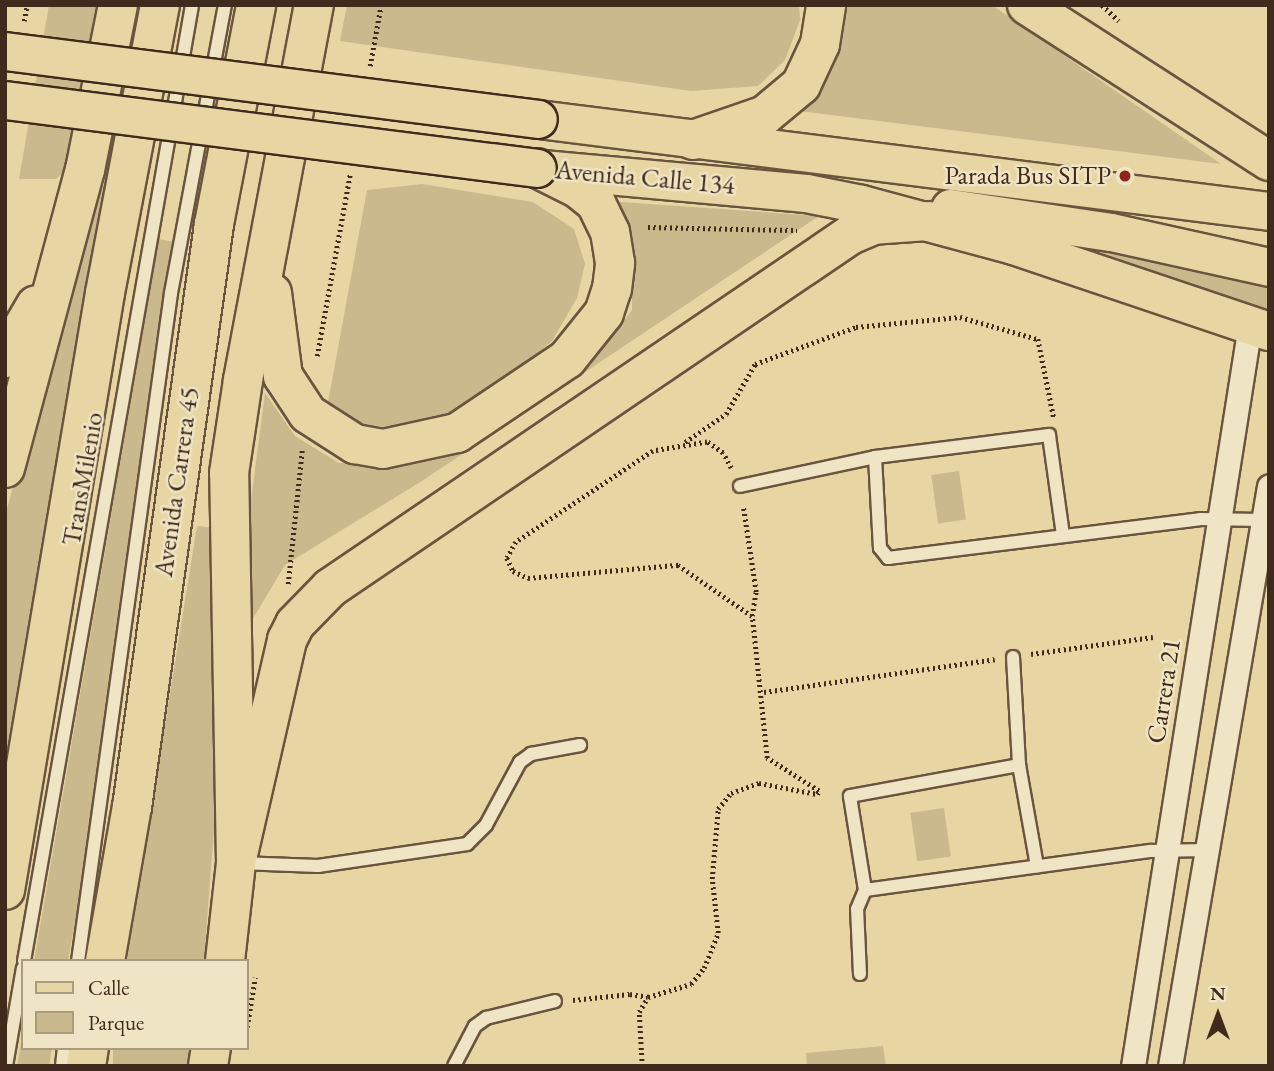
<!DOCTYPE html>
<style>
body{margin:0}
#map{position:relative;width:1274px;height:1071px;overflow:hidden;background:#e7d6a3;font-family:"EB Garamond",serif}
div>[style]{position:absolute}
.green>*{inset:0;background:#cab98c;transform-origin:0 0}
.path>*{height:4.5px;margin-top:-2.25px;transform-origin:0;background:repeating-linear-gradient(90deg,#3f2a1c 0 2px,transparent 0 5.5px)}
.roads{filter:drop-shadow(2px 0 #69553e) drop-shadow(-2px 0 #69553e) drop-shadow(0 2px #69553e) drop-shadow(0 -2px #69553e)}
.service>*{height:12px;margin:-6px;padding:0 6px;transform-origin:6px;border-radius:6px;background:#efe4c3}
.minor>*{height:23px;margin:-11.5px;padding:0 11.5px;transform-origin:11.5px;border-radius:11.5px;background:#efe4c3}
.primary>*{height:37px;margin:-18.5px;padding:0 18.5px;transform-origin:18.5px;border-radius:18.5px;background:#e7d6a3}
.trunk>*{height:38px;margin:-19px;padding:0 19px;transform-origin:19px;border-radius:19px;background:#e7d6a3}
.bridges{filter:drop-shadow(2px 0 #3f2a1c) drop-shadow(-2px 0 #3f2a1c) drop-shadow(0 2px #3f2a1c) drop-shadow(0 -2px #3f2a1c)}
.primary-bridge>*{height:37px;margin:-18.5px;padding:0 18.5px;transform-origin:18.5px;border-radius:18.5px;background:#e7d6a3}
.dots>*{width:19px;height:19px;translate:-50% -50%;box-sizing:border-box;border:4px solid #efe4c3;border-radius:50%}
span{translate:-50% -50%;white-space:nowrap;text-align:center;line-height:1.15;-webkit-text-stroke:5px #efe4c3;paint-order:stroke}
.poi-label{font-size:26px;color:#3f2a1c}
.right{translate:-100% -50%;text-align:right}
.street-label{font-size:26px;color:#3f2a1c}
.frame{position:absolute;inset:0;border:7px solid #3f2a1c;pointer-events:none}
.legend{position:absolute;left:21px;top:959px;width:228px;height:91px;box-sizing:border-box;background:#efe4c3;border:2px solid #a99a80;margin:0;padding:9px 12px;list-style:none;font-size:21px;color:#3f2a1c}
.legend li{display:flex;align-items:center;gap:14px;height:35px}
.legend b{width:35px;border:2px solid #a99a80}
.north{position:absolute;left:1183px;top:980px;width:70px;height:70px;-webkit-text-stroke:5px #efe4c3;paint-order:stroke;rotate:0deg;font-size:19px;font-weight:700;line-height:28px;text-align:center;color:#3f2a1c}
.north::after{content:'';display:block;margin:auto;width:24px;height:32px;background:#3f2a1c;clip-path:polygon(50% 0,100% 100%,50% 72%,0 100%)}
</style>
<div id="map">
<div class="green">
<i style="clip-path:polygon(49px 5px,99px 5px,70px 167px,56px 179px,19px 179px)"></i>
<i style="clip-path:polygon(347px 5px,799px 5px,800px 20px,785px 60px,758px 86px,691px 91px,340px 41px)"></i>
<i style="clip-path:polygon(840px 5px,992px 5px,1221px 164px,799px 111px)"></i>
<i style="clip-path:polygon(422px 184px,533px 202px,574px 229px,585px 264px,577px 298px,552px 341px,512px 375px,465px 407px,412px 426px,368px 427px,326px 413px,367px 190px)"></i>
<i style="clip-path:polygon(96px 185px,106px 186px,5px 773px,5px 516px)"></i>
<i style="clip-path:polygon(607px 201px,819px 216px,422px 481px,285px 565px,249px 625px,248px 523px,265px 393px,295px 436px,339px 463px,393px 463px,544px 388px,614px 334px,632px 310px,632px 251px)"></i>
<i style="clip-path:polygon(1046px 233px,1269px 275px,1269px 312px,1191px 284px)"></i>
<i style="clip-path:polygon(159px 239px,175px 242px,110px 724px,68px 961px,34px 961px)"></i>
<i style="left:959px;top:471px;width:49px;height:28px;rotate:82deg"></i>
<i style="clip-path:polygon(197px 526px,216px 528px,218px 775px,204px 961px,127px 961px)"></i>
<i style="left:944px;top:808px;width:49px;height:34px;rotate:82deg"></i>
<i style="clip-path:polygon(23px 1030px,23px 1048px,52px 1048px,49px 1066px,17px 1066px)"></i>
<i style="clip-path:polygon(883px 1046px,886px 1066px,807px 1066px,806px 1053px)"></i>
<i style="left:113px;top:1048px;width:79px;height:18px"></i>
</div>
<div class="path">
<i style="left:1102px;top:5px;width:23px;rotate:43deg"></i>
<i style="left:24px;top:21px;width:16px;rotate:-79deg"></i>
<i style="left:370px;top:66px;width:62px;rotate:-79.8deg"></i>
<i style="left:648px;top:227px;width:149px;rotate:1.2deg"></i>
<i style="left:317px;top:356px;width:184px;rotate:-79.7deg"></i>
<i style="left:685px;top:442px;width:50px;rotate:-34.3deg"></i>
<i style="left:726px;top:414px;width:58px;rotate:-59.9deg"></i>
<i style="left:755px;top:364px;width:108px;rotate:-20.1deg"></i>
<i style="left:856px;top:327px;width:104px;rotate:-5.5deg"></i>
<i style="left:960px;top:317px;width:81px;rotate:15.8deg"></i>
<i style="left:1038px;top:339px;width:81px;rotate:78.6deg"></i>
<i style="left:731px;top:468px;width:17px;rotate:-118deg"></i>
<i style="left:723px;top:453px;width:19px;rotate:-145deg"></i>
<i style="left:707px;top:442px;width:55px;rotate:170.5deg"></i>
<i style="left:653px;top:451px;width:164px;rotate:146.4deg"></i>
<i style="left:516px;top:542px;width:18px;rotate:119deg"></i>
<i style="left:507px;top:558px;width:14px;rotate:65deg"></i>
<i style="left:513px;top:571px;width:17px;rotate:25deg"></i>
<i style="left:528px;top:578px;width:151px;rotate:-5deg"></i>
<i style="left:678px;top:565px;width:90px;rotate:34.6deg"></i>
<i style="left:288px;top:584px;width:134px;rotate:-84deg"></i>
<i style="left:1031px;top:654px;width:123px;rotate:-7.9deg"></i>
<i style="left:764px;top:692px;width:233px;rotate:-8.1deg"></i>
<i style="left:573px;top:1000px;width:57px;rotate:-6deg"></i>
<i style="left:630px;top:994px;width:18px;rotate:9deg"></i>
<i style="left:247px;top:1027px;width:50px;rotate:-80.7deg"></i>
<i style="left:642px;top:1066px;width:54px;rotate:-93.2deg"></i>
<i style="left:639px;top:1012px;width:17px;rotate:-59deg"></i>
<i style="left:648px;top:997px;width:45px;rotate:-16.8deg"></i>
<i style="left:691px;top:984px;width:21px;rotate:-51deg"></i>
<i style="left:704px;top:968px;width:38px;rotate:-68deg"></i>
<i style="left:718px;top:933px;width:54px;rotate:-96.3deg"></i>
<i style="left:712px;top:879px;width:70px;rotate:-85.1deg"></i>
<i style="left:718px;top:809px;width:21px;rotate:-51deg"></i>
<i style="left:731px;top:793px;width:30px;rotate:-20deg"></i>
<i style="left:759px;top:783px;width:59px;rotate:10.7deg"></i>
<i style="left:817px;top:794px;width:4px;rotate:-56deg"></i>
<i style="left:819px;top:791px;width:62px;rotate:-147.6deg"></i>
<i style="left:767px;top:758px;width:143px;rotate:-96deg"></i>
<i style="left:752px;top:616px;width:24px;rotate:-81deg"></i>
<i style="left:756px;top:592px;width:87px;rotate:-98.6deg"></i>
</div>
<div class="roads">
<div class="service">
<i style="left:740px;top:486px;width:138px;rotate:-12.1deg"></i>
<i style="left:1063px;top:535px;width:101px;rotate:-98deg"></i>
<i style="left:1049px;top:435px;width:175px;rotate:172.8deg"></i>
<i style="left:875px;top:457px;width:91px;rotate:86.9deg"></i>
<i style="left:880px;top:548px;width:13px;rotate:51deg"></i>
<i style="left:888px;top:558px;width:314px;rotate:-7.1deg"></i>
<i style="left:1200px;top:519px;width:63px;rotate:0.9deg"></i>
<i style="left:1013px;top:657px;width:108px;rotate:86.8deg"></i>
<i style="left:239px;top:863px;width:79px;rotate:2.2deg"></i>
<i style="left:318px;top:866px;width:151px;rotate:-8.4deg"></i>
<i style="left:467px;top:844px;width:27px;rotate:-45deg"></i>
<i style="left:486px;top:825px;width:72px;rotate:-61.6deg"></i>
<i style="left:520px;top:762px;width:14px;rotate:-36deg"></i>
<i style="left:531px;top:754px;width:50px;rotate:-10.4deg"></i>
<i style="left:865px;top:890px;width:289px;rotate:-7.8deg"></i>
<i style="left:1151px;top:851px;width:56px;rotate:-1deg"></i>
<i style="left:24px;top:961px;width:971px;rotate:-80.03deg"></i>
<i style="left:78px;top:961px;width:674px;rotate:-82.07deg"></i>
<i style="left:171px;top:293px;width:293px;rotate:-79.4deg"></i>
<i style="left:860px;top:974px;width:65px;rotate:-92.6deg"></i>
<i style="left:857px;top:909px;width:21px;rotate:-67deg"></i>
<i style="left:865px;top:890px;width:95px;rotate:-99.1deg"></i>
<i style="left:850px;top:796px;width:172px;rotate:-10.4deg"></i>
<i style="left:1019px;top:765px;width:103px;rotate:79.9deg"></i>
<i style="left:6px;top:1066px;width:99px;rotate:-80.2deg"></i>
<i style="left:62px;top:1066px;width:18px;rotate:-84deg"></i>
<i style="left:454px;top:1066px;width:45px;rotate:-62.3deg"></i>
<i style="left:475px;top:1026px;width:14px;rotate:-36deg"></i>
<i style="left:486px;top:1018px;width:71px;rotate:-13.8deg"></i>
</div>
<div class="minor">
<i style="left:1133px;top:1066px;width:750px;rotate:-81.03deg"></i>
<i style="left:1170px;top:1066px;width:588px;rotate:-80.31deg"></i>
</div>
<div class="primary">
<i style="left:538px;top:119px;width:737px;rotate:7.17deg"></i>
<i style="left:542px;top:169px;width:265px;rotate:5.2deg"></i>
<i style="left:806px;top:193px;width:56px;rotate:11.3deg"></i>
<i style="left:861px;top:204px;width:157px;rotate:15.1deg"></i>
<i style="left:1013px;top:245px;width:270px;rotate:18.6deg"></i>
<i style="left:950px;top:208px;width:163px;rotate:8.5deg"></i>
<i style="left:1111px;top:232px;width:162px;rotate:12.5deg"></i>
</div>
<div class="trunk">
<i style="left:1027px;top:5px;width:288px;rotate:32.8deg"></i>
<i style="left:693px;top:140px;width:76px;rotate:-19.1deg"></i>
<i style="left:765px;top:115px;width:47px;rotate:-39.8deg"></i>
<i style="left:801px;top:85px;width:45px;rotate:-65.1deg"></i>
<i style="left:820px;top:44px;width:39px;rotate:-81deg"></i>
<i style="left:272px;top:293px;width:84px;rotate:82.5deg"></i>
<i style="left:283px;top:376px;width:45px;rotate:56.7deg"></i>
<i style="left:308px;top:414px;width:56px;rotate:32.6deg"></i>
<i style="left:355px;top:444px;width:28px;rotate:10deg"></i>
<i style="left:383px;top:449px;width:76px;rotate:-12.2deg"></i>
<i style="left:457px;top:433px;width:133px;rotate:-33.9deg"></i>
<i style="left:567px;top:359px;width:59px;rotate:-51.2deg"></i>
<i style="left:604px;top:313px;width:25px;rotate:-72deg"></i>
<i style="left:612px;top:289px;width:26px;rotate:-83deg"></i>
<i style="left:615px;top:263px;width:31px;rotate:-99deg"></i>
<i style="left:610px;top:232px;width:32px;rotate:-116deg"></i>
<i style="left:596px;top:203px;width:22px;rotate:-141deg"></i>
<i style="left:579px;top:189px;width:47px;rotate:-153.4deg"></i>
<i style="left:5px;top:358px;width:61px;rotate:-59.7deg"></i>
<i style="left:5px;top:468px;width:309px;rotate:-75deg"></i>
<i style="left:85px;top:170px;width:168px;rotate:-78.7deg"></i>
<i style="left:236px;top:863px;width:229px;rotate:-77.1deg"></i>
<i style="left:287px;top:640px;width:18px;rotate:-63deg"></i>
<i style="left:295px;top:624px;width:50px;rotate:-45.8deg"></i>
<i style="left:330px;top:588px;width:628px;rotate:-34.17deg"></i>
<i style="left:850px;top:235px;width:25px;rotate:-23deg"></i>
<i style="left:873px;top:225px;width:56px;rotate:-4.1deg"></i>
<i style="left:5px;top:890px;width:605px;rotate:-80.49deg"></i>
<i style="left:105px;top:293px;width:293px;rotate:-79.2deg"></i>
<i style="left:105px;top:961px;width:156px;rotate:-80.1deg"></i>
<i style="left:132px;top:807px;width:589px;rotate:-81.99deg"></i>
<i style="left:214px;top:224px;width:223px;rotate:-79.1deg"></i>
<i style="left:225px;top:961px;width:99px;rotate:-83.6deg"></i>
<i style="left:236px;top:863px;width:390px;rotate:-91deg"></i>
<i style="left:229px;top:473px;width:94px;rotate:-81.4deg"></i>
<i style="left:243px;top:380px;width:382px;rotate:-79.3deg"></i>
<i style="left:86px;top:1066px;width:18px;rotate:-81deg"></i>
<i style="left:208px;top:1066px;width:18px;rotate:-81deg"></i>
</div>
</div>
<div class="bridges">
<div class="primary-bridge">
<i style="left:5px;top:51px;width:537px;rotate:7.27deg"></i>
<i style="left:5px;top:100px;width:536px;rotate:7.28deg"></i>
</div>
</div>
<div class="dots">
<i style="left:1125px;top:176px;background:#8f2418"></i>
</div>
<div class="poi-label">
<span class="right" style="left:1111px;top:176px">Parada Bus SITP</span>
</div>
<div class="street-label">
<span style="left:645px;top:178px;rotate:5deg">Avenida Calle 134</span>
<span style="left:83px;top:479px;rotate:-80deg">TransMilenio</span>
<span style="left:177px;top:482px;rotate:-82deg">Avenida Carrera 45</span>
<span style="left:1164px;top:691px;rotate:-81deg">Carrera 21</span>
</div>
<div class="frame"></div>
<ul class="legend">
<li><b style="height:9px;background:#e7d6a3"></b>Calle</li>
<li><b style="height:19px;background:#cab98c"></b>Parque</li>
</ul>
<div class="north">N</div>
</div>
